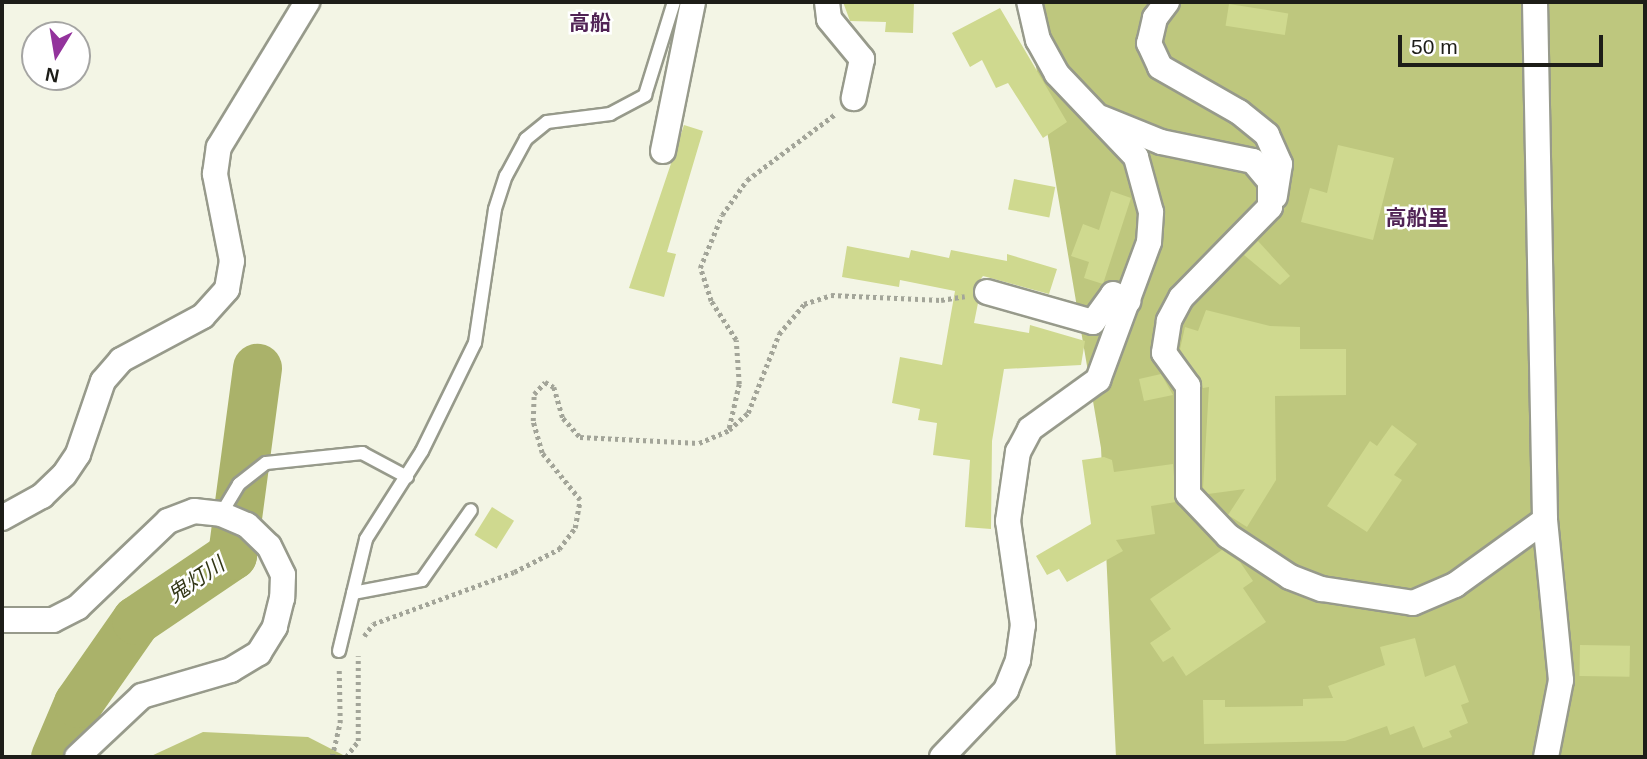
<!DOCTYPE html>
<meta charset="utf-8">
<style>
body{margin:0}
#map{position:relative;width:1647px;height:759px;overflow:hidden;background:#f3f5e5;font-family:Helvetica,"Noto Sans JP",sans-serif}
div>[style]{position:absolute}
.forest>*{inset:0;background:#bec77e}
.river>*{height:49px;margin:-24.5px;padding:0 24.5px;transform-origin:24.5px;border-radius:24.5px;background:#aab26a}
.building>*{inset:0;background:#cfd98f;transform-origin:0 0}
.path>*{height:4.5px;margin-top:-2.25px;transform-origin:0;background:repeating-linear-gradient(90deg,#a3a599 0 3.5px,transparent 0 7px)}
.roads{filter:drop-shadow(2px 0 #979a8b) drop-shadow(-2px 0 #979a8b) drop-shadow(0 2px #979a8b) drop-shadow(0 -2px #979a8b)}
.lane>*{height:12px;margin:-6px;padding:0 6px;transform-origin:6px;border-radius:6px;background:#fff}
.street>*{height:24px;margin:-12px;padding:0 12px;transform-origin:12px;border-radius:12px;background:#fff}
span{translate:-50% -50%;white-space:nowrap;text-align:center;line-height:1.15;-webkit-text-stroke:5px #fff;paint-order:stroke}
.neighbourhood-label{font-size:21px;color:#512355;font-weight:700}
.water-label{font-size:21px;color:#323616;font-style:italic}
.frame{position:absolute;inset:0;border:4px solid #1d1d18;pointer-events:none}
.north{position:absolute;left:21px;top:21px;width:70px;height:70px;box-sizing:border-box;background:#fff;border:2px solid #a5a5a3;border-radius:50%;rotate:191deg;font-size:19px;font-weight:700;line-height:28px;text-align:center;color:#1d1d18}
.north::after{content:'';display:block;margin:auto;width:24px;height:32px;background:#93339c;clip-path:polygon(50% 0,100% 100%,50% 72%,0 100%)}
.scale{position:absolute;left:1398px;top:35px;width:205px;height:32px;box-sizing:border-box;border:4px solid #1d1d18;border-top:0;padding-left:9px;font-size:21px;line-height:24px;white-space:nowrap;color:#1d1d18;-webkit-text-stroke:5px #fff;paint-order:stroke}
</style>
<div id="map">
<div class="forest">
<i style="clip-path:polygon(1025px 2px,1645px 2px,1645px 757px,1116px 757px,1101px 448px)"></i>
<i style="clip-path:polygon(203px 732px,308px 737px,347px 757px,149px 757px)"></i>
</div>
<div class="river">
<i style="left:55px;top:757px;width:59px;rotate:-66.9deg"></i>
<i style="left:78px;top:703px;width:101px;rotate:-55.1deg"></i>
<i style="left:136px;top:620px;width:116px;rotate:-34.1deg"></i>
<i style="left:232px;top:555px;width:189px;rotate:-82.4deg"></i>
</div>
<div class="building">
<i style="clip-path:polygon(843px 2px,914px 2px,913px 33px,885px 32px,886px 22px,850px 21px)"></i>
<i style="left:1229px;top:4px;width:60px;height:22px;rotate:9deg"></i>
<i style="clip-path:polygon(1000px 8px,1067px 122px,1043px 138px,1008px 83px,996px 88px,982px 60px,970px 67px,952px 33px)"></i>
<i style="clip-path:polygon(684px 125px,703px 131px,667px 252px,676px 254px,664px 297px,629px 288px)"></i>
<i style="clip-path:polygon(1338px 145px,1394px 158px,1373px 240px,1301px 222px,1310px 188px,1327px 193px)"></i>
<i style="left:1014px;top:179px;width:42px;height:31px;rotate:11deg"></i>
<i style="clip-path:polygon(1111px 191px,1131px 198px,1103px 284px,1084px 278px,1089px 262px,1071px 256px,1083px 224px,1099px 230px)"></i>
<i style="clip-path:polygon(1258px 241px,1290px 276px,1280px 285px,1244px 255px)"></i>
<i style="clip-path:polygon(847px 246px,909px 258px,911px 250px,949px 258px,951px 250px,1007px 261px,1007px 254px,1057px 269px,1049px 294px,983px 276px,973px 289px,978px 303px,974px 323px,1029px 333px,1030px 325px,1085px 341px,1081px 365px,1004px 369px,992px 441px,991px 529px,965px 527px,970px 460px,933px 455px,937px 423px,918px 420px,920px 409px,892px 403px,900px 357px,942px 365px,955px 291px,900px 280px,899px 287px,842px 277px)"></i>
<i style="clip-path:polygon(1206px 310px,1270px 326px,1300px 327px,1300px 349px,1346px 349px,1346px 395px,1275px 396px,1276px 480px,1247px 527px,1228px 515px,1245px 489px,1208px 494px,1203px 488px,1209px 387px,1203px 388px,1180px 349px,1185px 327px,1198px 331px)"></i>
<i style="clip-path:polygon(1161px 374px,1173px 395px,1144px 401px,1139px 379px)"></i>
<i style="clip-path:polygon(1392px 425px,1417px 444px,1394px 475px,1402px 480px,1367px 532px,1327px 506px,1370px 441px,1377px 446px)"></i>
<i style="clip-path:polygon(1104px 457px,1112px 460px,1114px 472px,1173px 464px,1176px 502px,1151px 506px,1155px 534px,1116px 540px,1123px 551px,1067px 582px,1059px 569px,1047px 575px,1036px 556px,1091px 524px,1082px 460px)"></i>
<i style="left:492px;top:507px;width:26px;height:33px;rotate:32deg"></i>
<i style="clip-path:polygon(1222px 550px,1240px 562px,1253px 581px,1243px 588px,1266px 622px,1186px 676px,1173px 656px,1163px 662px,1150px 643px,1171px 629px,1150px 599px)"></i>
<i style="clip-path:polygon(1415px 638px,1425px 677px,1455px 665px,1469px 702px,1461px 705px,1468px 723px,1449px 731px,1452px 737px,1423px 748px,1414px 726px,1390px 735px,1387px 726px,1345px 741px,1204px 744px,1203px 700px,1225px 700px,1225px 707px,1303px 706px,1303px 699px,1333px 698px,1328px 686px,1385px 665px,1380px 647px)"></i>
<i style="left:1580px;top:645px;width:50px;height:31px;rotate:1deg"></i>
</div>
<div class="path">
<i style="left:729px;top:428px;width:45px;rotate:-77.2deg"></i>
<i style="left:739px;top:384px;width:44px;rotate:-93.9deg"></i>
<i style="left:736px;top:340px;width:46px;rotate:-122.7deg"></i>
<i style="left:711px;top:301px;width:35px;rotate:-108deg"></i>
<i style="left:700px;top:268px;width:57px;rotate:-67.5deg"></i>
<i style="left:722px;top:215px;width:43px;rotate:-54.5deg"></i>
<i style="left:747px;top:180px;width:109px;rotate:-36.8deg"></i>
<i style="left:364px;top:636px;width:15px;rotate:-53deg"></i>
<i style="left:373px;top:624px;width:150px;rotate:-20.2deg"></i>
<i style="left:514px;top:572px;width:51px;rotate:-27.1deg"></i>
<i style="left:559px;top:549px;width:26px;rotate:-53deg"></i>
<i style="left:575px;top:528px;width:28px;rotate:-80deg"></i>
<i style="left:580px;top:500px;width:60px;rotate:-129deg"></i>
<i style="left:542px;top:453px;width:33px;rotate:-106deg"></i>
<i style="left:533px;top:421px;width:27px;rotate:-88deg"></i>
<i style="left:534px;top:394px;width:16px;rotate:-47deg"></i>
<i style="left:545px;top:382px;width:10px;rotate:29deg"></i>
<i style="left:554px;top:387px;width:32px;rotate:74deg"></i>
<i style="left:563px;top:418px;width:25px;rotate:48deg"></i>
<i style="left:580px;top:437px;width:119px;rotate:2.9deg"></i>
<i style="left:699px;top:443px;width:33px;rotate:-23deg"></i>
<i style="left:729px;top:430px;width:25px;rotate:-42deg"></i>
<i style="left:748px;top:413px;width:85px;rotate:-68.6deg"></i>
<i style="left:779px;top:334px;width:39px;rotate:-50deg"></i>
<i style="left:804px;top:304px;width:28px;rotate:-18deg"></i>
<i style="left:831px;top:295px;width:110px;rotate:2.6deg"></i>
<i style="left:941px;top:300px;width:24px;rotate:-9deg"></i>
<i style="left:332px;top:757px;width:35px;rotate:-77deg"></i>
<i style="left:340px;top:723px;width:54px;rotate:-91.1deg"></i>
<i style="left:346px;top:757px;width:20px;rotate:-53deg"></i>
<i style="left:358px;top:741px;width:85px;rotate:-90deg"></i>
</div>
<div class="roads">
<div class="lane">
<i style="left:221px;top:514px;width:35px;rotate:-59deg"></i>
<i style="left:239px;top:484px;width:34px;rotate:-38deg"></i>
<i style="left:266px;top:463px;width:97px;rotate:-5.9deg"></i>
<i style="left:362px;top:453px;width:51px;rotate:28.1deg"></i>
<i style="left:353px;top:593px;width:70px;rotate:-10.7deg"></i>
<i style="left:422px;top:580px;width:85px;rotate:-55deg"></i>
<i style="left:339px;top:651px;width:115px;rotate:-76.4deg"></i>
<i style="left:366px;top:539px;width:104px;rotate:-57.5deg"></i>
<i style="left:422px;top:451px;width:120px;rotate:-63.9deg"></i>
<i style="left:475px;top:343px;width:135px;rotate:-81.5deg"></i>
<i style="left:495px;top:209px;width:35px;rotate:-72deg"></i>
<i style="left:506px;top:176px;width:42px;rotate:-61.6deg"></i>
<i style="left:526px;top:139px;width:27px;rotate:-39deg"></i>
<i style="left:547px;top:122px;width:64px;rotate:-7.2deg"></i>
<i style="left:610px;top:114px;width:40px;rotate:-28deg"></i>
<i style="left:645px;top:95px;width:97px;rotate:-72.7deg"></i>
</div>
<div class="street">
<i style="left:827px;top:2px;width:17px;rotate:83deg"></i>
<i style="left:829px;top:19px;width:52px;rotate:50.5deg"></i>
<i style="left:862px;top:59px;width:40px;rotate:102deg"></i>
<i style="left:1167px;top:2px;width:20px;rotate:127deg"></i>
<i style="left:1155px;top:18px;width:26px;rotate:103deg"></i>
<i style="left:1149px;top:43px;width:26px;rotate:65deg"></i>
<i style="left:1160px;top:67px;width:91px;rotate:29.7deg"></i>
<i style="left:1239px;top:112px;width:36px;rotate:39deg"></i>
<i style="left:1267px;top:135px;width:32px;rotate:66deg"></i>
<i style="left:1280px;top:164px;width:33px;rotate:99deg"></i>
<i style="left:1535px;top:2px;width:518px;rotate:88.89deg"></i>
<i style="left:1545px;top:520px;width:161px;rotate:84.3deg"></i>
<i style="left:1561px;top:680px;width:78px;rotate:101deg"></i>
<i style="left:1102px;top:118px;width:64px;rotate:22.1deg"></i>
<i style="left:1161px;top:142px;width:94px;rotate:11.7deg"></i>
<i style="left:1253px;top:161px;width:26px;rotate:50deg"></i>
<i style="left:1270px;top:181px;width:26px;rotate:90deg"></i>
<i style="left:1270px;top:207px;width:127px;rotate:134.4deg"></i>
<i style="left:1181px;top:298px;width:26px;rotate:118deg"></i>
<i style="left:1169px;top:321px;width:32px;rotate:99deg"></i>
<i style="left:1164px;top:353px;width:41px;rotate:54deg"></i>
<i style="left:1188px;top:386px;width:108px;rotate:90deg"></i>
<i style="left:1188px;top:494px;width:58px;rotate:46.4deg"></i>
<i style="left:1228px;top:536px;width:74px;rotate:33.5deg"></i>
<i style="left:1290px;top:577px;width:34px;rotate:21deg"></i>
<i style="left:1322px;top:589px;width:92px;rotate:8.7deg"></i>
<i style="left:1413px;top:603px;width:46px;rotate:-23.2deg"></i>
<i style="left:1455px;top:585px;width:111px;rotate:-35.8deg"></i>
<i style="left:663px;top:151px;width:152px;rotate:-78.6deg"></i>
<i style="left:987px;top:292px;width:110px;rotate:15.8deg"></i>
<i style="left:1093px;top:322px;width:34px;rotate:-54deg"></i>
<i style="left:1113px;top:294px;width:17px;rotate:25deg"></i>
<i style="left:2px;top:518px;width:46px;rotate:-28.8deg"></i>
<i style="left:42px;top:496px;width:30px;rotate:-44deg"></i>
<i style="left:64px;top:475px;width:25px;rotate:-56deg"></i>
<i style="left:78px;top:454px;width:77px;rotate:-71.1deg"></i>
<i style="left:103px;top:381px;width:28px;rotate:-49deg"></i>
<i style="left:121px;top:360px;width:93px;rotate:-28.2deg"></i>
<i style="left:203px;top:316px;width:36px;rotate:-48deg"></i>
<i style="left:227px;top:289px;width:28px;rotate:-80deg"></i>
<i style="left:232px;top:261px;width:89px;rotate:-101.1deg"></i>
<i style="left:215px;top:174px;width:27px;rotate:-82deg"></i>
<i style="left:219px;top:147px;width:170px;rotate:-58.7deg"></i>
<i style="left:2px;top:620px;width:51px"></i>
<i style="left:53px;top:620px;width:28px;rotate:-27deg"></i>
<i style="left:78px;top:607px;width:124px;rotate:-43.7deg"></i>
<i style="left:168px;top:521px;width:28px;rotate:-21deg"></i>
<i style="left:194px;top:511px;width:27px;rotate:6deg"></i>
<i style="left:221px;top:514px;width:28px;rotate:23deg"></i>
<i style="left:247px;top:525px;width:30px;rotate:44deg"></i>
<i style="left:269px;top:546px;width:32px;rotate:64deg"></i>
<i style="left:283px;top:575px;width:23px;rotate:92deg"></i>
<i style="left:282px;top:598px;width:30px;rotate:104deg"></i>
<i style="left:275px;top:627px;width:31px;rotate:122deg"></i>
<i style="left:259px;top:653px;width:33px;rotate:149deg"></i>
<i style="left:231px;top:670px;width:93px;rotate:163.7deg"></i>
<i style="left:142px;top:696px;width:89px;rotate:136.8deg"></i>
<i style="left:942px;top:757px;width:93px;rotate:-46.3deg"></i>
<i style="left:1006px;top:690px;width:32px;rotate:-68deg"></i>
<i style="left:1018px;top:660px;width:35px;rotate:-82deg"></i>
<i style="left:1023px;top:625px;width:105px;rotate:-98.2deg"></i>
<i style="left:1008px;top:521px;width:70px;rotate:-81.8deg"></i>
<i style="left:1018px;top:452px;width:26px;rotate:-62deg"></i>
<i style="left:1030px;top:429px;width:84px;rotate:-35.8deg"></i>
<i style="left:1098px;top:380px;width:147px;rotate:-69.7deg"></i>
<i style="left:1149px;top:242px;width:30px;rotate:-86deg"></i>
<i style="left:1151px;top:212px;width:57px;rotate:-105.3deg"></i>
<i style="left:1136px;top:157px;width:115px;rotate:-133.6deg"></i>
<i style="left:1057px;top:74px;width:39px;rotate:-119deg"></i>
<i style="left:1038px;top:40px;width:39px;rotate:-103deg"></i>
</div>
</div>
<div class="neighbourhood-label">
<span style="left:590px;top:23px">高船</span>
<span style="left:1417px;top:218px">高船里</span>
</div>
<div class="water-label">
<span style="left:196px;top:580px;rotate:-34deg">鬼灯川</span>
</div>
<div class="frame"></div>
<div class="north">N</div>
<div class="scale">50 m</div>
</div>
